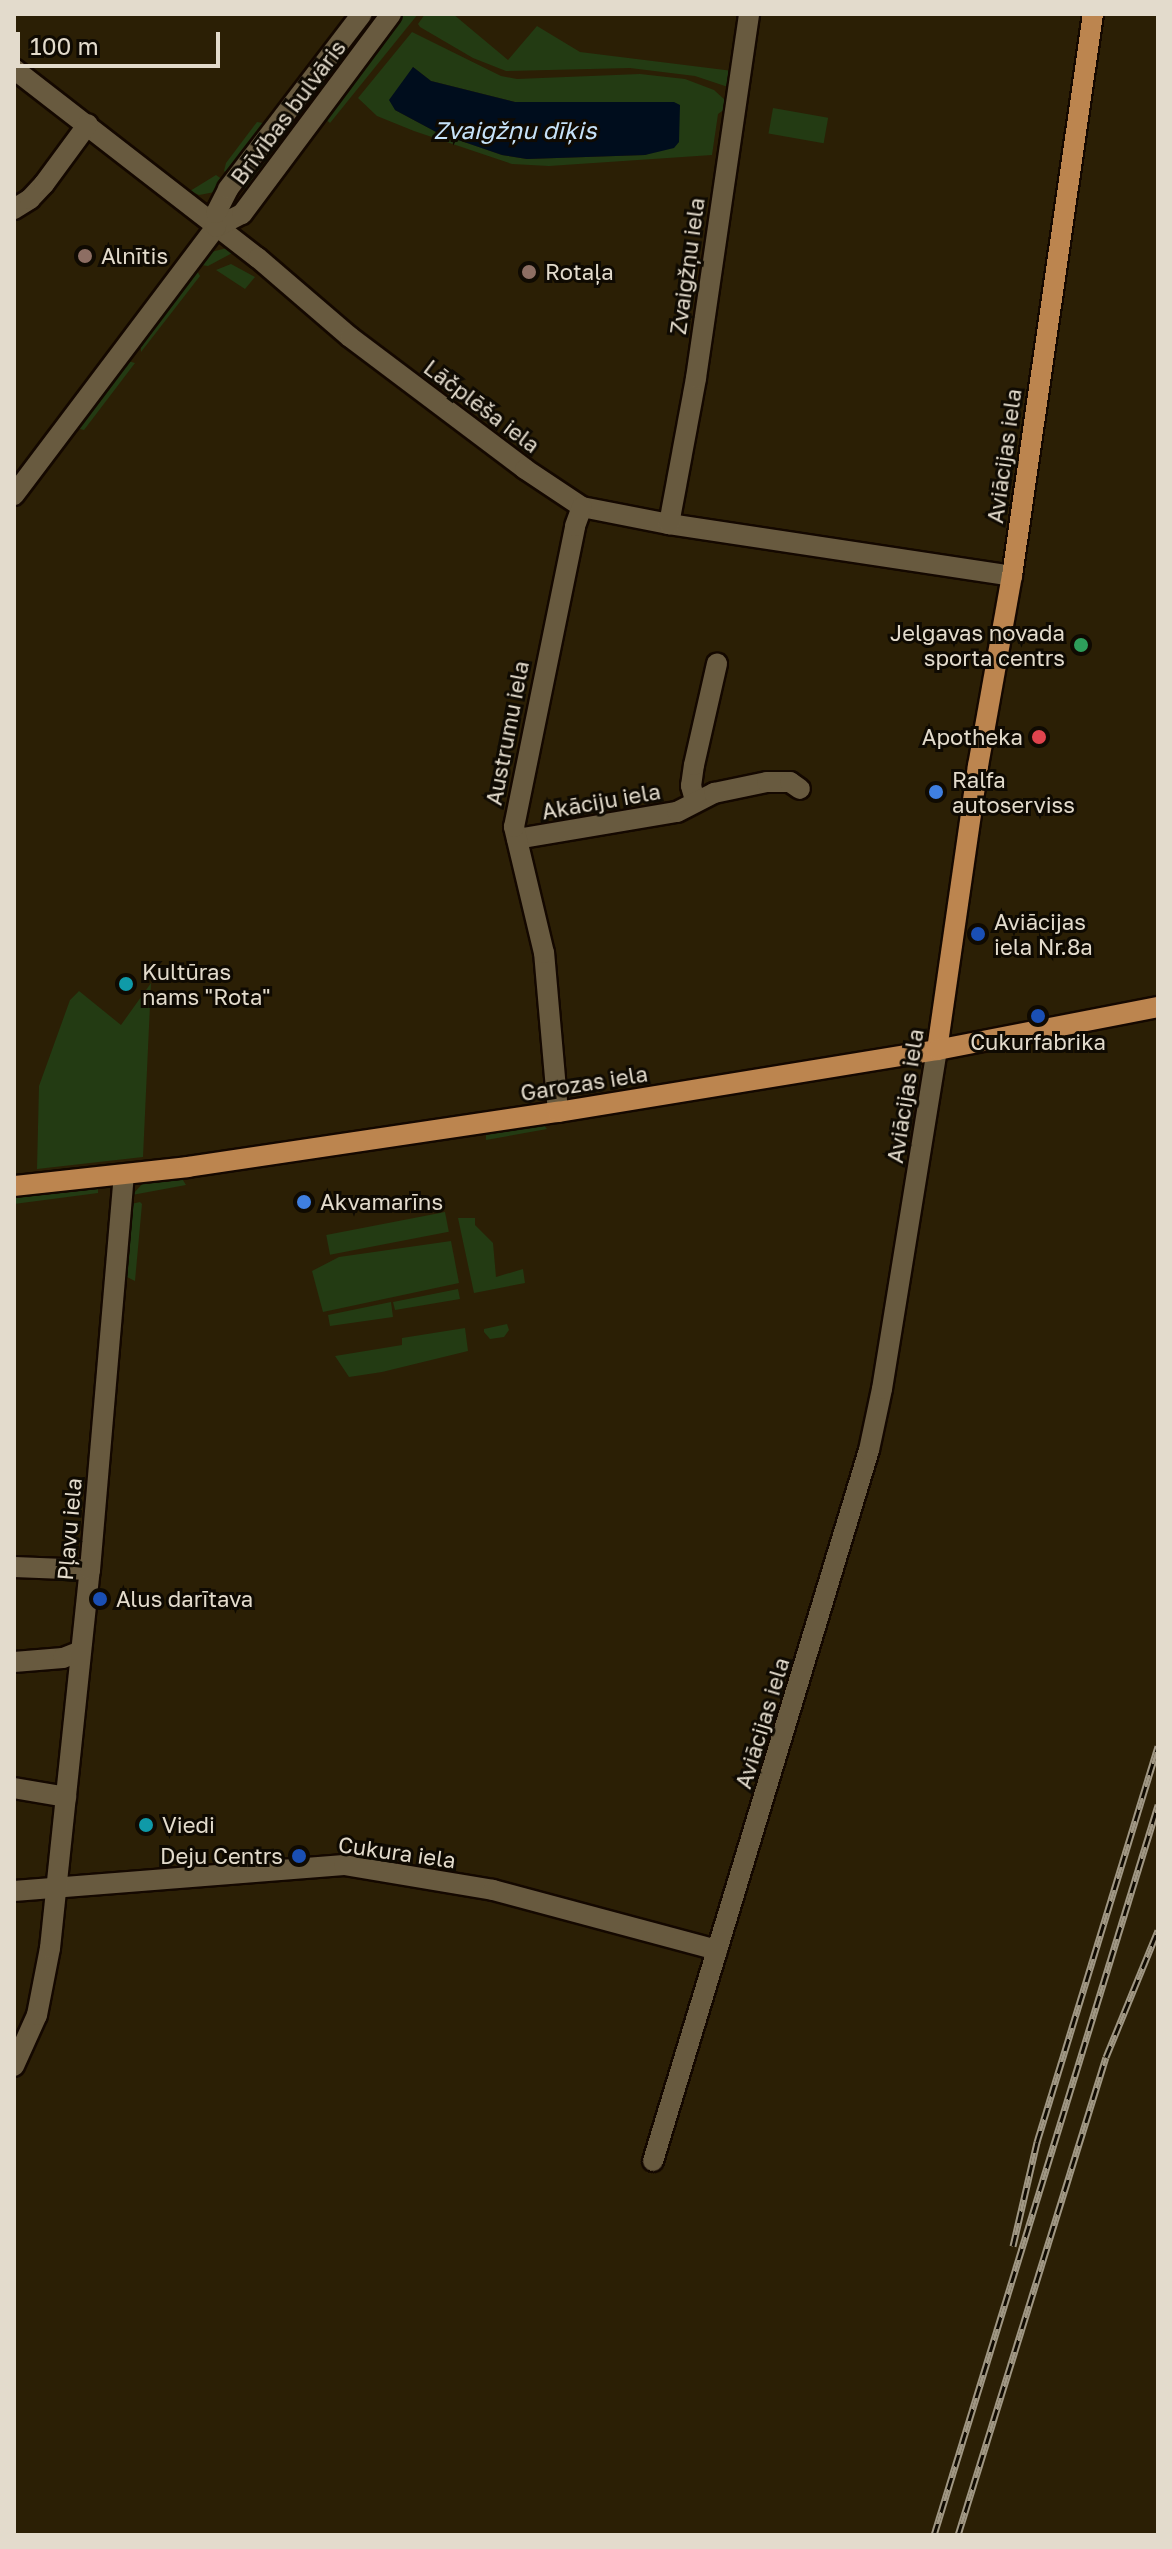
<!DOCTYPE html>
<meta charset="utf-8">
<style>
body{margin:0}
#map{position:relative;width:1172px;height:2549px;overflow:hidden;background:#2b1f05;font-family:"Golos Text",sans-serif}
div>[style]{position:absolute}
.green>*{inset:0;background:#233b13;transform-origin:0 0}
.water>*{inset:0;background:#000d1d}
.roads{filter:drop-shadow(2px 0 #140800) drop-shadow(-2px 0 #140800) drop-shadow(0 2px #140800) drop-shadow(0 -2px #140800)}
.minor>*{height:20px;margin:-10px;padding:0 10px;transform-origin:10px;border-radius:10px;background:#685a3f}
.major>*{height:20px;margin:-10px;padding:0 10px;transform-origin:10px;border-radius:10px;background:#bc854f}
.rail>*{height:7px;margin-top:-3.5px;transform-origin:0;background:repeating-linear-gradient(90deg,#0f0a02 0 12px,#a09784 0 24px);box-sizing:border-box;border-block:2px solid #a09784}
.dots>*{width:22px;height:22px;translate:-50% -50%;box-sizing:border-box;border:4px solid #0f0a02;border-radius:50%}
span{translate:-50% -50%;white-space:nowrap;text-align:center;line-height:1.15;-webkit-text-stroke:6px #0f0a02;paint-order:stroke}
.street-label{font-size:22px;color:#e3dbcc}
.poi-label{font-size:22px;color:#e3dbcc}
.left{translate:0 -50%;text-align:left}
.right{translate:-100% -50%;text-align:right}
.water-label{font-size:24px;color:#c6e2f9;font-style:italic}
.frame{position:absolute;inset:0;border:16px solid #e3dbcc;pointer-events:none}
.scale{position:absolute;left:16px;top:32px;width:204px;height:36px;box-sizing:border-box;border:4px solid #e3dbcc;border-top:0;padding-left:10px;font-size:24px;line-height:28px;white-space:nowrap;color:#e3dbcc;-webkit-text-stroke:6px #0f0a02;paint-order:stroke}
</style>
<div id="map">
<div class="green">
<i style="clip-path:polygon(368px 14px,384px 14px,240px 200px,246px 190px,240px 183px)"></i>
<i style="clip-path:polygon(397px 14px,418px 14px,330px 123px,324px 118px)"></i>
<i style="clip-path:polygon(425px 14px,453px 14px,508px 60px,537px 26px,580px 52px,733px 71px,731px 88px,695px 76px,630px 68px,506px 71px,473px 58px,420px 27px,418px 24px)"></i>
<i style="clip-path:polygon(evenodd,412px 32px,501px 76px,517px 79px,640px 74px,685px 79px,714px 90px,725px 100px,725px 109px,718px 114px,712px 155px,549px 166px,512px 164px,414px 131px,377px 116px,358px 98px,412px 32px,413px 67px,431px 81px,515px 102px,679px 105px,679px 142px,645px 155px,527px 159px,502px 155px,438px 133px,395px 110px,413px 67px)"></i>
<i style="left:773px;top:108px;width:56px;height:26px;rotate:10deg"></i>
<i style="clip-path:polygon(257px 122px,269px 124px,231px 176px,224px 171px,226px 163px)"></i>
<i style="clip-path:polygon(216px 175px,226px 182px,215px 192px,199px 195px,190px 191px)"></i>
<i style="clip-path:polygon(227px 248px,236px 251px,208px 266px,201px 265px,211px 252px)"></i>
<i style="clip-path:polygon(231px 264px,255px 277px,245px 289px,216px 270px)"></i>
<i style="clip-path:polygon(196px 269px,200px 276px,141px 352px,141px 343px)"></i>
<i style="clip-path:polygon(128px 361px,135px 363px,84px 430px,73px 427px)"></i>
<i style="clip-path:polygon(151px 983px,143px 1157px,37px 1169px,39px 1086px,70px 1000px,79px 991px,121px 1025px)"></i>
<i style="clip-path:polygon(543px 1124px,547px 1129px,486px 1140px,486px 1133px)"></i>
<i style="clip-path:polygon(173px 1177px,181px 1177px,186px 1185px,132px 1195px,144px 1182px)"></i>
<i style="clip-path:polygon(98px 1188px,98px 1193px,14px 1204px,14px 1198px)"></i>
<i style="clip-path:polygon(140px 1202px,142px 1204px,135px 1281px,125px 1276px,131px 1204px)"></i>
<i style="left:445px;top:1212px;width:20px;height:121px;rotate:79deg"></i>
<i style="clip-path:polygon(458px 1218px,475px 1218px,475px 1225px,493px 1243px,496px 1277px,523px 1269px,525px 1283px,474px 1293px)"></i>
<i style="clip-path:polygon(451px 1241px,459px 1283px,323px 1312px,312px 1271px,339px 1257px)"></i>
<i style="clip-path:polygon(458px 1289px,460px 1299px,395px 1310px,393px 1302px)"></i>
<i style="clip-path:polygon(391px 1302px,393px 1317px,330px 1326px,328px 1315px)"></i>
<i style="clip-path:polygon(507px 1324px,509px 1330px,504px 1337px,490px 1339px,484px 1332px,484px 1329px)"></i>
<i style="clip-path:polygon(465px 1328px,468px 1351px,382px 1372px,349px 1377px,335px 1356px,402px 1345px,402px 1338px)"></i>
</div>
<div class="water">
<i style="clip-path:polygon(413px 67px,431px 81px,515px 102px,674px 102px,680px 105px,679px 142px,674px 148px,645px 155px,527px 159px,502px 155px,438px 133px,395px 110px,389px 100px)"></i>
</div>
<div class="roads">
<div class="minor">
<i style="left:14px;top:69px;width:309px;rotate:37.8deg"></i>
<i style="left:258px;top:258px;width:121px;rotate:40.7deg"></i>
<i style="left:350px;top:337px;width:219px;rotate:37deg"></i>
<i style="left:525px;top:469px;width:69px;rotate:33.7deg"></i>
<i style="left:582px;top:507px;width:89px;rotate:11.1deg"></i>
<i style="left:669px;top:524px;width:347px;rotate:8.6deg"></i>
<i style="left:14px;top:209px;width:19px;rotate:-32deg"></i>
<i style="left:30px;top:199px;width:21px;rotate:-47deg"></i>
<i style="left:44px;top:184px;width:74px;rotate:-53.7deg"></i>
<i style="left:216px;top:227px;width:29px;rotate:-27deg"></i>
<i style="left:242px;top:214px;width:249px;rotate:-53.3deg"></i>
<i style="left:14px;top:495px;width:336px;rotate:-53deg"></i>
<i style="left:216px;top:227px;width:14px;rotate:-90deg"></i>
<i style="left:216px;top:213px;width:27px;rotate:-63deg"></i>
<i style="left:228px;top:189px;width:220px;rotate:-52.6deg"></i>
<i style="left:669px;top:524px;width:148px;rotate:-79.5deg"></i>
<i style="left:696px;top:378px;width:368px;rotate:-81.7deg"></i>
<i style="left:695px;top:800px;width:15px;rotate:-106deg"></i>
<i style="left:691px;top:786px;width:21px;rotate:-82deg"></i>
<i style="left:694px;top:765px;width:104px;rotate:-77.2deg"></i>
<i style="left:517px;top:839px;width:162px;rotate:-9.6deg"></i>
<i style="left:677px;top:812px;width:42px;rotate:-27.2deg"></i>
<i style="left:714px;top:793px;width:54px;rotate:-11.7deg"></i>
<i style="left:767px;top:782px;width:23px"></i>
<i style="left:790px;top:782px;width:12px;rotate:35deg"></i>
<i style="left:558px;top:1112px;width:160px;rotate:-95deg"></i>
<i style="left:544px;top:953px;width:130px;rotate:-103.4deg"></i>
<i style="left:514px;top:827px;width:307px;rotate:-78.5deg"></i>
<i style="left:575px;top:526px;width:20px;rotate:-70deg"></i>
<i style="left:14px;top:1567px;width:76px;rotate:2.3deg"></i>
<i style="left:14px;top:1662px;width:49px;rotate:-4.7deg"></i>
<i style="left:63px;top:1658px;width:19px;rotate:-21deg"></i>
<i style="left:14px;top:1788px;width:53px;rotate:9.8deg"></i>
<i style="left:14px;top:1891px;width:331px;rotate:-4.5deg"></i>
<i style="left:344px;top:1865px;width:151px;rotate:9.5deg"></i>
<i style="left:493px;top:1890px;width:232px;rotate:15deg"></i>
<i style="left:14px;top:2066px;width:56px;rotate:-65.7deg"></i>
<i style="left:37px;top:2015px;width:68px;rotate:-79deg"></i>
<i style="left:50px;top:1948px;width:380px;rotate:-84deg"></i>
<i style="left:90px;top:1570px;width:396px;rotate:-85.1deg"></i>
<i style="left:653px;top:2161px;width:743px;rotate:-73.1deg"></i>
<i style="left:869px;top:1450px;width:62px;rotate:-78deg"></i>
<i style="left:882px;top:1389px;width:343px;rotate:-80.8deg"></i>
</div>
<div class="major">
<i style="left:937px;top:1050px;width:287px;rotate:-81.8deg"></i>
<i style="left:978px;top:766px;width:193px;rotate:-79.9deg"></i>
<i style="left:1012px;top:576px;width:568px;rotate:-81.8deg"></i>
<i style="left:14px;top:1186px;width:175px;rotate:-6.2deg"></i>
<i style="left:188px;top:1167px;width:374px;rotate:-8.5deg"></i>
<i style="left:558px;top:1112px;width:384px;rotate:-9.3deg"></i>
<i style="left:937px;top:1050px;width:225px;rotate:-11deg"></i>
</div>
</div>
<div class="rail">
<i style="left:1013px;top:2246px;width:107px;rotate:-77deg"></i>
<i style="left:1037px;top:2142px;width:414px;rotate:-73deg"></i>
<i style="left:934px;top:2535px;width:764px;rotate:-72.94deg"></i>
<i style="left:958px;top:2535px;width:500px;rotate:-72.8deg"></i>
<i style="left:1106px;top:2057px;width:137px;rotate:-67.7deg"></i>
</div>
<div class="dots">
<i style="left:85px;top:256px;background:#8d6e63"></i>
<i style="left:529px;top:272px;background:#8d6e63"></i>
<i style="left:1081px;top:645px;background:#2e9e5b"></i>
<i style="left:1039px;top:737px;background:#e0444e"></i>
<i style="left:936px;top:792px;background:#3f7fe0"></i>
<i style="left:978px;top:934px;background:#1a4fb4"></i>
<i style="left:126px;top:984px;background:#0f9aa8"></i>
<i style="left:1038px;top:1016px;background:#1a4fb4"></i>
<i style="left:304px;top:1202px;background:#3f7fe0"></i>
<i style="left:100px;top:1599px;background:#1a4fb4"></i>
<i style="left:146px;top:1825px;background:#0f9aa8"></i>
<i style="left:299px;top:1856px;background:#1a4fb4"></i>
</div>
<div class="street-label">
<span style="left:288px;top:112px;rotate:-53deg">Brīvības bulvāris</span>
<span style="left:687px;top:266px;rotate:-82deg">Zvaigžņu iela</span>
<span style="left:482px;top:406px;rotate:37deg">Lāčplēša iela</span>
<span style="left:1004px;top:456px;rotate:-82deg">Aviācijas iela</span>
<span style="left:507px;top:733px;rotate:-79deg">Austrumu iela</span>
<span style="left:601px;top:801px;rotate:-10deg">Akāciju iela</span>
<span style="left:584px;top:1083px;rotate:-9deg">Garozas iela</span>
<span style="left:905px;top:1096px;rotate:-81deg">Aviācijas iela</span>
<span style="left:69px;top:1529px;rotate:-85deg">Pļavu iela</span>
<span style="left:762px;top:1723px;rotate:-73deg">Aviācijas iela</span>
<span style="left:397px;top:1852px;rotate:8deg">Cukura iela</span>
</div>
<div class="poi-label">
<span class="left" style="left:101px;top:256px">Alnītis</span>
<span class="left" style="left:545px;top:272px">Rotaļa</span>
<span class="right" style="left:1065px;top:645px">Jelgavas novada<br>sporta centrs</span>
<span class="right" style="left:1023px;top:737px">Apotheka</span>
<span class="left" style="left:952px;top:792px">Ralfa<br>autoserviss</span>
<span class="left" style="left:994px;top:934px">Aviācijas<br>iela Nr.8a</span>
<span class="left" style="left:142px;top:984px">Kultūras<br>nams "Rota"</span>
<span style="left:1038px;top:1042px">Cukurfabrika</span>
<span class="left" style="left:320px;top:1202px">Akvamarīns</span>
<span class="left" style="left:116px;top:1599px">Alus darītava</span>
<span class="left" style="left:162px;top:1825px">Viedi</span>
<span class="right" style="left:283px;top:1856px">Deju Centrs</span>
</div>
<div class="water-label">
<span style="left:515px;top:130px">Zvaigžņu dīķis</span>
</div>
<div class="frame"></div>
<div class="scale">100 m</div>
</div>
